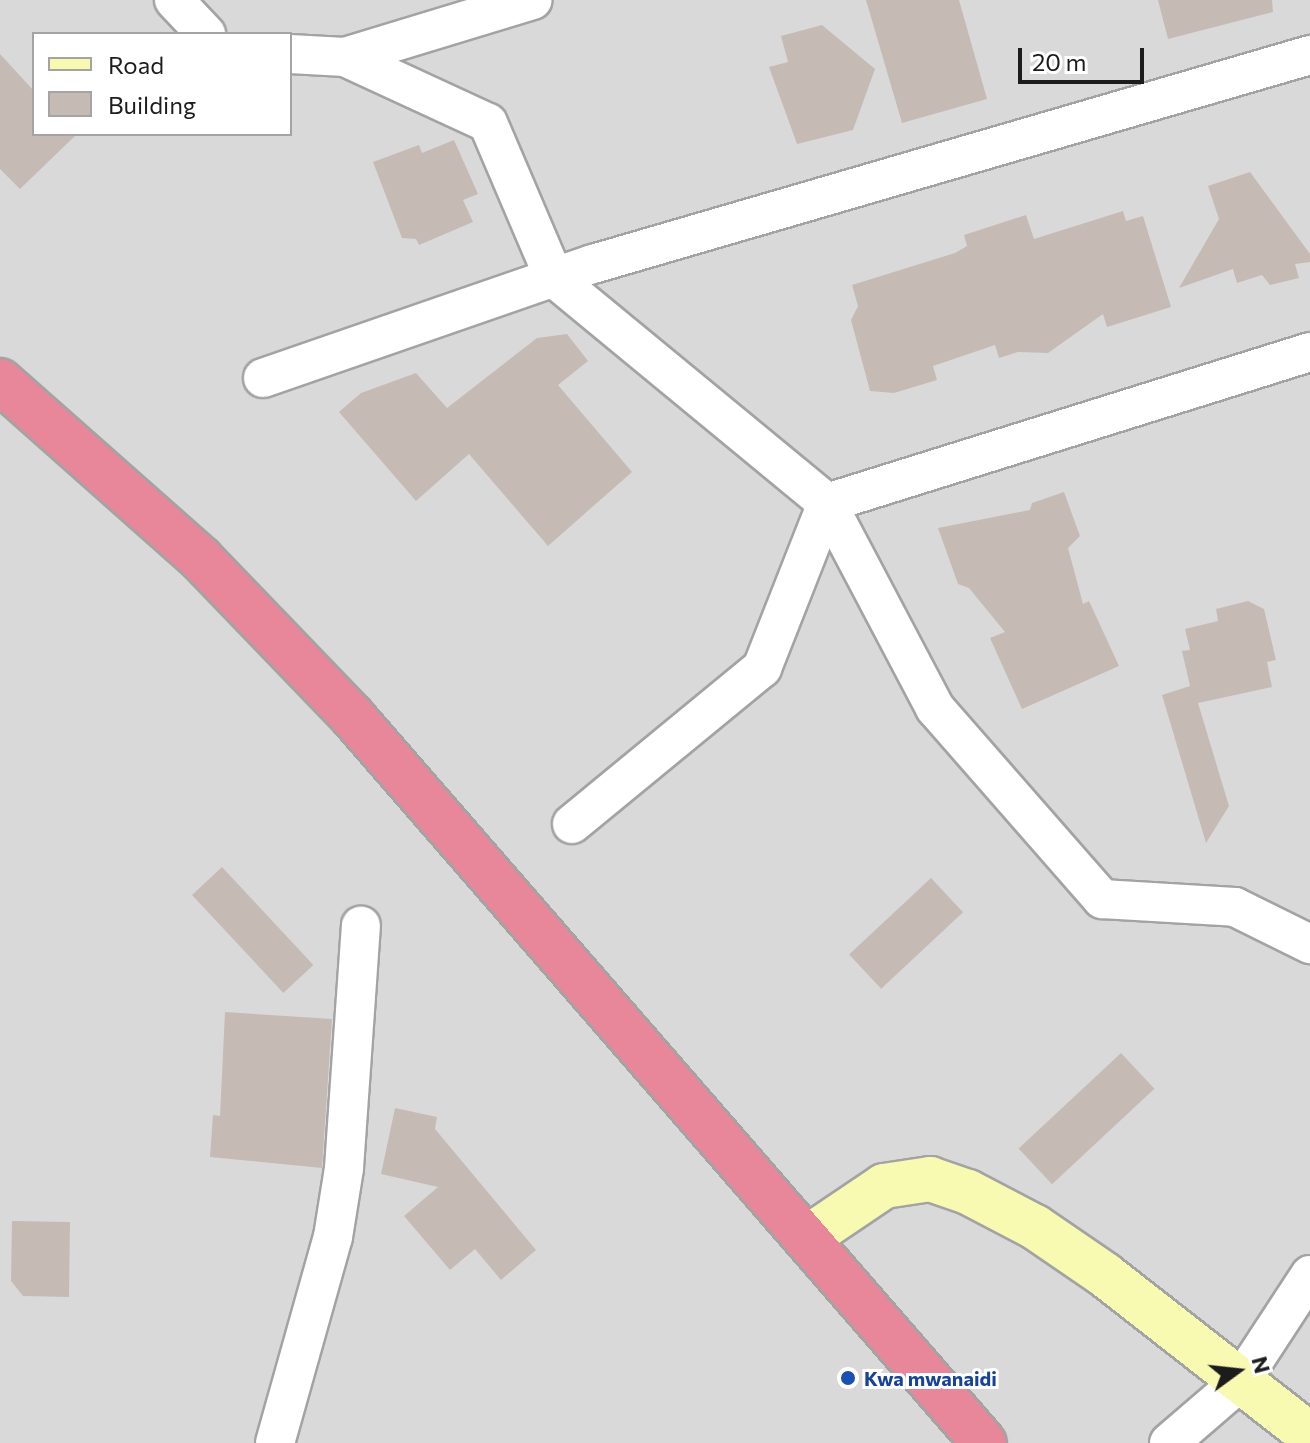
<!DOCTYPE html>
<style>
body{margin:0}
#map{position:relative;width:1310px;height:1443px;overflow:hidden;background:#eee9e1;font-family:Commissioner,sans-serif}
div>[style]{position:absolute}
.residential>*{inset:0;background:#dad9d9}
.building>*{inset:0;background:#c5bbb4;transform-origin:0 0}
.roads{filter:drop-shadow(2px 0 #a3a3a3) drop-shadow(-2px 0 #a3a3a3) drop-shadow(0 2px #a3a3a3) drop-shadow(0 -2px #a3a3a3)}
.street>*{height:38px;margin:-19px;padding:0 19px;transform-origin:19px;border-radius:19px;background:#fff}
.secondary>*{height:44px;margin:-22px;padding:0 22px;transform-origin:22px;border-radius:22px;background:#f8fab2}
.highway>*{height:44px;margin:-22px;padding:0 22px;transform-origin:22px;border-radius:22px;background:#e8869a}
.dots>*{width:22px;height:22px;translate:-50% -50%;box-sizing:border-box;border:4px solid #fff;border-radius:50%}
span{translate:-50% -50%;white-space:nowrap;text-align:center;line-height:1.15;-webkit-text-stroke:6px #fff;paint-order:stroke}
.transit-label{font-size:20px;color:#164399;font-weight:700}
.left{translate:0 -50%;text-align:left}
.legend{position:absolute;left:32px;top:32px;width:260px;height:104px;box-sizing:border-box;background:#fff;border:2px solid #a4a4a4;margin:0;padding:10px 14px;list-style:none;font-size:24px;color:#1c1c1c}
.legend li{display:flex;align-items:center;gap:16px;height:40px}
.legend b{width:40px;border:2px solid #a4a4a4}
.north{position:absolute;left:1198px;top:1331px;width:80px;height:80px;-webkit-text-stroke:6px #fff;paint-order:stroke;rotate:75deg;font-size:22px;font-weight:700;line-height:32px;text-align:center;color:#1c1c1c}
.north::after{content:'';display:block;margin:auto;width:28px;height:36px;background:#1c1c1c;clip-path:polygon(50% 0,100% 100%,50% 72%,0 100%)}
.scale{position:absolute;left:1018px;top:48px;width:126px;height:36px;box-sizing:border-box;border:4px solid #1c1c1c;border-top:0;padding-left:10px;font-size:24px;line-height:28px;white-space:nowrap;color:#1c1c1c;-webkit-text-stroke:6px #fff;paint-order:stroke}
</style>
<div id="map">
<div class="residential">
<i style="clip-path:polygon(evenodd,0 0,1310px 0,1310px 1443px,0 1443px,0 0,34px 34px,290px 34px,290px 134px,34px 134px,34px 34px)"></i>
</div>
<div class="building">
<i style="clip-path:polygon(866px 0,959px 0,987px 99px,902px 123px)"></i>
<i style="clip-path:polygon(1158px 0,1272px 0,1273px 12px,1168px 39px)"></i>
<i style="clip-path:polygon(822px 25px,875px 69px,853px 130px,797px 144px,769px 67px,788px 62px,781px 36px)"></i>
<i style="clip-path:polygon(0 54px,34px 91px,34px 134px,77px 134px,20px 189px,0 169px)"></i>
<i style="clip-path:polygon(454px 140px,478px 194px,463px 200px,473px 222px,419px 245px,416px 239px,402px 238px,373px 162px,419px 145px,422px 153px)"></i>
<i style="clip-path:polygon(1250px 172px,1310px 254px,1310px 262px,1295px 264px,1299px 278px,1270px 285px,1262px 275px,1237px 283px,1233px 269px,1179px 288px,1219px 219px,1208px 186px)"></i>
<i style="clip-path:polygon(1123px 211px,1126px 221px,1143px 216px,1171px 307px,1107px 327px,1103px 314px,1048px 353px,1018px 352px,999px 358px,995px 345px,933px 366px,937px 380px,894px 393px,870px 391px,851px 320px,858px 306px,852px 285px,955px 253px,967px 246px,964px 235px,1026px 215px,1034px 239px)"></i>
<i style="clip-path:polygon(567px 334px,588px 361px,558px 385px,632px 472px,548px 546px,469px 454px,416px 501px,339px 412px,361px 393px,416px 373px,447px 408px,537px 338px)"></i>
<i style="clip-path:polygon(1064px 492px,1080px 536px,1068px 548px,1083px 604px,1089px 601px,1119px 666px,1022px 709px,990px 638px,1005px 632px,969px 588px,958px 584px,938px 528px,1030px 510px,1032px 503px)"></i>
<i style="clip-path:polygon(1248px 601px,1264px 609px,1276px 660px,1267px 662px,1272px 687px,1198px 703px,1229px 806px,1206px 843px,1162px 695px,1190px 686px,1182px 651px,1190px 650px,1185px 629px,1218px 621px,1216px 609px)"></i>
<i style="left:222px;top:867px;width:134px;height:41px;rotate:47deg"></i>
<i style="left:931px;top:878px;width:47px;height:112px;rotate:47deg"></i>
<i style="clip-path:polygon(225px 1012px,332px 1019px,322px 1168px,210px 1157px,213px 1115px,220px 1116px)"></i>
<i style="left:1121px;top:1053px;width:49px;height:140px;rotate:47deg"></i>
<i style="clip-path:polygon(395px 1108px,437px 1117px,435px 1129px,536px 1250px,501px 1280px,475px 1249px,450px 1270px,404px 1216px,438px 1187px,381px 1174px)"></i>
<i style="clip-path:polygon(12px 1221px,70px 1222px,69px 1297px,23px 1296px,11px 1281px)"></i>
</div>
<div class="roads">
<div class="street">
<i style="left:174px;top:0;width:47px;rotate:46.7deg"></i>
<i style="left:290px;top:54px;width:55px;rotate:3.1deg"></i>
<i style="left:345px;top:57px;width:157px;rotate:24.8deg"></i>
<i style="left:488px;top:123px;width:168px;rotate:66.9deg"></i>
<i style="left:554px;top:278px;width:354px;rotate:39.5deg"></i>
<i style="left:827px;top:503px;width:232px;rotate:62.2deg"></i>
<i style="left:935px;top:708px;width:254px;rotate:48.8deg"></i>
<i style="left:1102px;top:899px;width:133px;rotate:3.4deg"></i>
<i style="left:1235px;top:907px;width:84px;rotate:26.3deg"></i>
<i style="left:345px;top:57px;width:196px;rotate:-16.9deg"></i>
<i style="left:263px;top:378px;width:349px;rotate:-19.1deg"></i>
<i style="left:593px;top:264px;width:747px;rotate:-16.25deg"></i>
<i style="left:572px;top:824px;width:246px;rotate:-39.4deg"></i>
<i style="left:762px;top:668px;width:177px;rotate:-68.5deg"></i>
<i style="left:827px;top:503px;width:506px;rotate:-17.36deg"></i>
<i style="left:275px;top:1443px;width:214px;rotate:-74.3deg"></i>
<i style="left:333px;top:1237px;width:70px;rotate:-80.9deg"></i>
<i style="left:344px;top:1168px;width:243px;rotate:-86deg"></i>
<i style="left:1169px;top:1443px;width:94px;rotate:-40.7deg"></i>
<i style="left:1240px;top:1382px;width:128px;rotate:-56.8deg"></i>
</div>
<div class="secondary">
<i style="left:807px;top:1238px;width:93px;rotate:-34deg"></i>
<i style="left:884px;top:1186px;width:47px;rotate:-8.7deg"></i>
<i style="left:930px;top:1179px;width:40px;rotate:18.9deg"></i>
<i style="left:968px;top:1192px;width:76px;rotate:27.6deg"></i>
<i style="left:1035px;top:1227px;width:85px;rotate:34.4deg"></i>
<i style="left:1105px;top:1275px;width:260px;rotate:38deg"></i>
</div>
<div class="highway">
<i style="left:0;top:381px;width:268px;rotate:41.5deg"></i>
<i style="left:201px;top:559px;width:218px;rotate:46.1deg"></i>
<i style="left:352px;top:716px;width:963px;rotate:49deg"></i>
</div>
</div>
<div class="dots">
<i style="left:848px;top:1378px;background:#1a4fb4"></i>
</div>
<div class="transit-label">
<span class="left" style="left:864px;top:1378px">Kwa mwanaidi</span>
</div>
<ul class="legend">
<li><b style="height:10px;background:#f8fab2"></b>Road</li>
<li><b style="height:22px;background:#c5bbb4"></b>Building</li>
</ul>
<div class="north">N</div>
<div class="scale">20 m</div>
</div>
